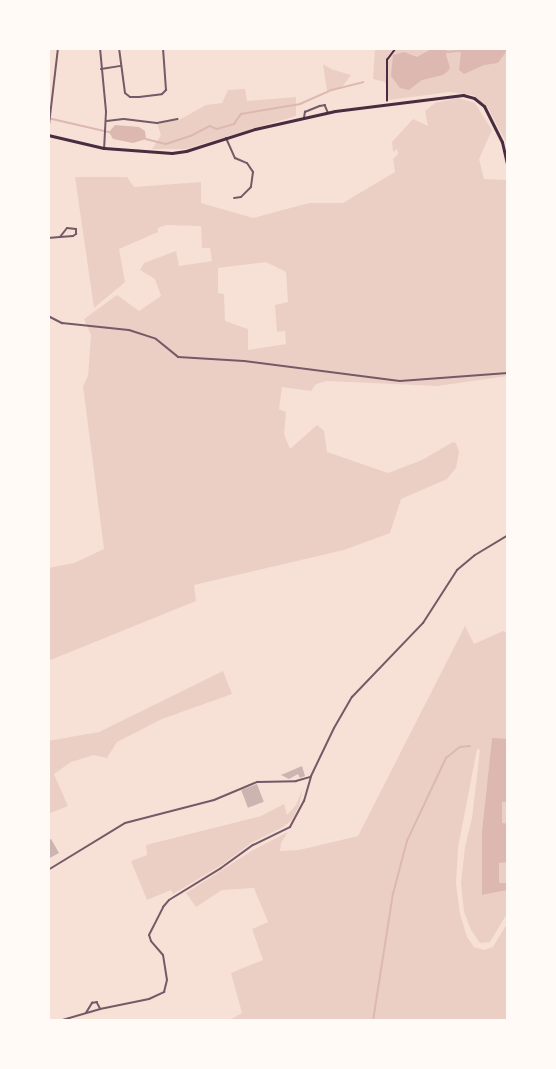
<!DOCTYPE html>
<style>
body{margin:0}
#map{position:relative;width:556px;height:1069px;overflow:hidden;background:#f7e1d7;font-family:"Roboto Condensed",sans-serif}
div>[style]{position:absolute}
.green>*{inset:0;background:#ebcfc5;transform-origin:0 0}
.water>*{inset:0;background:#dcb8b0}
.stream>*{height:1.5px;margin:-0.75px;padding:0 0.75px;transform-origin:0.75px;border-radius:0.75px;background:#dcb8b0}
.building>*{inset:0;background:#ccb4b1;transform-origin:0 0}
.path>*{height:1.5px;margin:-0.75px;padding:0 0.75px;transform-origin:0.75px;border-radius:0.75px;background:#4a2c40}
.service>*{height:1.5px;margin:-0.75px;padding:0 0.75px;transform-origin:0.75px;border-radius:0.75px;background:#755966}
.minor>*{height:2px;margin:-1px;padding:0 1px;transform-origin:1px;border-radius:1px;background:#755966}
.secondary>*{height:3px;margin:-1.5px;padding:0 1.5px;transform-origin:1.5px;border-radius:1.5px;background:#4a2c40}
span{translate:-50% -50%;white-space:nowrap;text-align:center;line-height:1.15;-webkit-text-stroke:4.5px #fffaf5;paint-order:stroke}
.frame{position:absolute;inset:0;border:50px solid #fffaf5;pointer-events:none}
</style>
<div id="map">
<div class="green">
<i style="clip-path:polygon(375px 48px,508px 48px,508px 146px,488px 108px,473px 95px,449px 92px,389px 100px,385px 82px,373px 79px)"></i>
<i style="clip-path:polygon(323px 64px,331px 69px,351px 75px,342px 87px,327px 91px)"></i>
<i style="clip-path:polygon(245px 89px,247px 101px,296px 97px,296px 116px,186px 149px,152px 149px,161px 135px,157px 124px,179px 120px,206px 105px,222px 103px,228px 90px)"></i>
<i style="clip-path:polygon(evenodd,458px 98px,475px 103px,492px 130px,479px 159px,484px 179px,506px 180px,508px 186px,508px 376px,437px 386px,327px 381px,316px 384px,311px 391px,282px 387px,279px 409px,286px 412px,284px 434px,290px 449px,317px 425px,324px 431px,327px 452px,388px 473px,422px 460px,453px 442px,456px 443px,459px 452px,456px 468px,447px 479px,401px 499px,390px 533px,344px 550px,194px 585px,196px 601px,48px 661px,48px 568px,74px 563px,104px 549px,83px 386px,88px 376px,91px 335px,84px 319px,117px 295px,139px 311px,161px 296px,155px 279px,140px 270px,144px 263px,176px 251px,179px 266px,212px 261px,210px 248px,202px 248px,201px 226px,166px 225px,158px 228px,158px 232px,119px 249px,125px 282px,94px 308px,75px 177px,127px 177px,134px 187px,201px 182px,201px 203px,253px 218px,309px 203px,343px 203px,395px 172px,393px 159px,398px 154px,397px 149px,393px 152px,392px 142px,413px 119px,428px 126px,425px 111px,435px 103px,458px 98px,266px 262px,286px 272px,288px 302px,275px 305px,277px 332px,285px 331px,286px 344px,248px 350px,248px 329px,225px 321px,224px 294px,218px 293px,218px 268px,266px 262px)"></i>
<i style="clip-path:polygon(465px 626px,474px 644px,503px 631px,508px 634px,508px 739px,492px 739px,482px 831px,482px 895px,508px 890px,508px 912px,490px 942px,480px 943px,471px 930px,464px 912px,461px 883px,465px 847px,472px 818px,480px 750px,477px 749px,458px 848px,456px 884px,460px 914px,467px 937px,474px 947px,484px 950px,493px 947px,508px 922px,508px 1021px,228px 1021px,242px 1013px,231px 973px,263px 960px,252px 929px,268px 922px,254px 888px,222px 890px,196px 907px,186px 893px,253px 850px,288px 832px,281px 843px,280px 851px,299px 850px,358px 836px)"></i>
<i style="clip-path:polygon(223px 671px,232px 694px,162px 719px,117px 742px,107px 758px,94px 755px,71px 762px,54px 774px,68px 806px,48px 814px,48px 741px,99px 732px)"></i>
<i style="clip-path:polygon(303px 788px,299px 806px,292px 820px,283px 827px,251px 843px,223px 864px,173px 894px,171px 890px,147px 900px,131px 861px,147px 855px,146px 845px,261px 816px,284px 804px,287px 815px,296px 805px)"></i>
<i style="left:502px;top:802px;width:6px;height:22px"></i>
<i style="left:508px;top:862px;width:21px;height:9px;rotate:90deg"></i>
</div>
<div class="water">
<i style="clip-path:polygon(433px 48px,447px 49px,446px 55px,450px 68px,448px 71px,443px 75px,422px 80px,409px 90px,400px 88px,391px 76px,393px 55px,404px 52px,417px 57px)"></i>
<i style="clip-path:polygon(461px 48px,508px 48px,508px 49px,498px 63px,484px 65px,464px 74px,459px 70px,461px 53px,457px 51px)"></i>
<i style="clip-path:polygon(115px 125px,139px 127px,145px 131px,146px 139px,133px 143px,113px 139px,109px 132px)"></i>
<i style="clip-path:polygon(492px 738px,508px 739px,508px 802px,502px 802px,502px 823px,508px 824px,508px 862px,499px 863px,499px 883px,508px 883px,508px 890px,482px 895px,482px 831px)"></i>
</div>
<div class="stream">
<i style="left:447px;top:52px;width:10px;rotate:-6deg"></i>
<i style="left:48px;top:118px;width:63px;rotate:12.9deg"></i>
<i style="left:146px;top:139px;width:21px;rotate:14deg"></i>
<i style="left:166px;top:144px;width:26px;rotate:-18deg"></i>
<i style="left:191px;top:136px;width:21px;rotate:-28deg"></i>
<i style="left:210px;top:126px;width:8px;rotate:23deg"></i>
<i style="left:217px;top:129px;width:18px;rotate:-16deg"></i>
<i style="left:234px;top:124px;width:12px;rotate:-55deg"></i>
<i style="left:241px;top:114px;width:60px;rotate:-9.6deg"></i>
<i style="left:300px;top:104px;width:35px;rotate:-24deg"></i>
<i style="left:332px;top:90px;width:32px;rotate:-14deg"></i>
<i style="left:373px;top:1021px;width:129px;rotate:-81.1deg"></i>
<i style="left:393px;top:894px;width:55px;rotate:-75.2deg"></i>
<i style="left:407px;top:841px;width:92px;rotate:-64.8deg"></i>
<i style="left:446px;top:758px;width:18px;rotate:-38deg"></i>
<i style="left:460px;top:747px;width:10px;rotate:-6deg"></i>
</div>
<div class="building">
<i style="clip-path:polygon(302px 766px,305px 776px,300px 778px,298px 774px,289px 779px,281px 775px)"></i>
<i style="left:257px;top:784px;width:19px;height:17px;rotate:69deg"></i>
<i style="clip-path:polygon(51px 839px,59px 853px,48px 859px,48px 840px)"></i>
</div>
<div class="path">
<i style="left:387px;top:101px;width:41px;rotate:-90deg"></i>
<i style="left:387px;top:60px;width:15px;rotate:-53deg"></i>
</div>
<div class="service">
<i style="left:304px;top:118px;width:6px;rotate:-81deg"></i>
<i style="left:305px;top:112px;width:16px;rotate:-22deg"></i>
<i style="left:320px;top:106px;width:5px;rotate:-11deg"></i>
<i style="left:325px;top:105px;width:8px;rotate:67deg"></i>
<i style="left:107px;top:121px;width:16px;rotate:-7deg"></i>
<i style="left:86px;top:1013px;width:12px;rotate:-59deg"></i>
<i style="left:92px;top:1003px;width:5px;rotate:-11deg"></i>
<i style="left:97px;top:1002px;width:7px;rotate:63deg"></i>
</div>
<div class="minor">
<i style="left:100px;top:48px;width:64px;rotate:84.6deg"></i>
<i style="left:106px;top:112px;width:35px;rotate:93deg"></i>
<i style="left:119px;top:48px;width:45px;rotate:82.4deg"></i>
<i style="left:125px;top:93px;width:6px;rotate:39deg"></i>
<i style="left:130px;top:97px;width:9px"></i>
<i style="left:139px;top:97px;width:23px;rotate:-7deg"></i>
<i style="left:162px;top:94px;width:6px;rotate:-45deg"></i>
<i style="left:166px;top:90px;width:42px;rotate:-94.1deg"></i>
<i style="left:101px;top:69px;width:20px;rotate:-9deg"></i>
<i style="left:124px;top:119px;width:33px;rotate:7deg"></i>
<i style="left:157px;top:123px;width:21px;rotate:-11deg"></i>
<i style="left:48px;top:133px;width:86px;rotate:-83.3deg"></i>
<i style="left:226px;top:138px;width:22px;rotate:66deg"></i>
<i style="left:235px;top:158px;width:13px;rotate:23deg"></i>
<i style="left:247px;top:163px;width:11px;rotate:56deg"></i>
<i style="left:253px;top:172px;width:15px;rotate:98deg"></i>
<i style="left:251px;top:187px;width:14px;rotate:135deg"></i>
<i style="left:241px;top:197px;width:7px;rotate:172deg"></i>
<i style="left:48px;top:238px;width:12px;rotate:-5deg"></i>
<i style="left:60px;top:237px;width:13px;rotate:-4deg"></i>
<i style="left:73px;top:236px;width:4px;rotate:-34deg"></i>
<i style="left:76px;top:234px;width:5px;rotate:-90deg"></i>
<i style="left:76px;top:229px;width:9px;rotate:-174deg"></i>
<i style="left:67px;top:228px;width:11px;rotate:128deg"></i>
<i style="left:48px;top:316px;width:16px;rotate:27deg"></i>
<i style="left:62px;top:323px;width:67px;rotate:6deg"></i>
<i style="left:129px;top:330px;width:28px;rotate:18deg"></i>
<i style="left:156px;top:339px;width:28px;rotate:39deg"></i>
<i style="left:178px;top:357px;width:66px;rotate:3.5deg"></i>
<i style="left:244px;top:361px;width:157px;rotate:7.3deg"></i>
<i style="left:400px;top:381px;width:108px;rotate:-4.2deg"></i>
<i style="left:48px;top:870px;width:90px;rotate:-31.4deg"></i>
<i style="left:125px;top:823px;width:92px;rotate:-14.5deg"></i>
<i style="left:214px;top:800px;width:47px;rotate:-22.7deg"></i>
<i style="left:257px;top:782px;width:39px;rotate:-1deg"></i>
<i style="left:296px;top:781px;width:15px;rotate:-16deg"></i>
<i style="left:59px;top:1021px;width:43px;rotate:-16.3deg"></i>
<i style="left:100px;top:1009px;width:50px;rotate:-11.5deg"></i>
<i style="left:149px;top:999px;width:17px;rotate:-25deg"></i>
<i style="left:164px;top:992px;width:12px;rotate:-76deg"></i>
<i style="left:167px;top:980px;width:25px;rotate:-99deg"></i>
<i style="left:163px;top:955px;width:18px;rotate:-131deg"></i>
<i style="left:151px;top:941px;width:6px;rotate:-108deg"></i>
<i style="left:149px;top:935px;width:31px;rotate:-63deg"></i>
<i style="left:163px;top:907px;width:9px;rotate:-49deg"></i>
<i style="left:169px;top:900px;width:61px;rotate:-31.6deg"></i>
<i style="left:221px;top:868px;width:39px;rotate:-36deg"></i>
<i style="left:253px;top:845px;width:41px;rotate:-25.9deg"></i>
<i style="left:290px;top:827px;width:30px;rotate:-62deg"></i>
<i style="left:304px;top:801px;width:26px;rotate:-74deg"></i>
<i style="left:311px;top:776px;width:53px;rotate:-64.4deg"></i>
<i style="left:334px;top:728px;width:36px;rotate:-60deg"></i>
<i style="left:352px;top:697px;width:103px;rotate:-46.2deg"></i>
<i style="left:423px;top:623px;width:63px;rotate:-57.3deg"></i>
<i style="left:457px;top:570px;width:23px;rotate:-40deg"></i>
<i style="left:475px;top:555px;width:39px;rotate:-31deg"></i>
</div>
<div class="secondary">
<i style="left:48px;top:135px;width:57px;rotate:13.1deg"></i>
<i style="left:104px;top:148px;width:68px;rotate:4.2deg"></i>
<i style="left:172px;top:153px;width:14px;rotate:-8deg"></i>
<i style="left:186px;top:151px;width:72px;rotate:-17.7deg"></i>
<i style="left:255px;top:129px;width:82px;rotate:-12.7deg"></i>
<i style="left:335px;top:111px;width:129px;rotate:-7.1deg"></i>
<i style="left:463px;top:95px;width:11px;rotate:15deg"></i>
<i style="left:474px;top:98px;width:13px;rotate:39deg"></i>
<i style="left:484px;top:106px;width:40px;rotate:63.4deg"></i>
<i style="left:502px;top:142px;width:26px;rotate:77deg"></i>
</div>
<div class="frame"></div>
</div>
